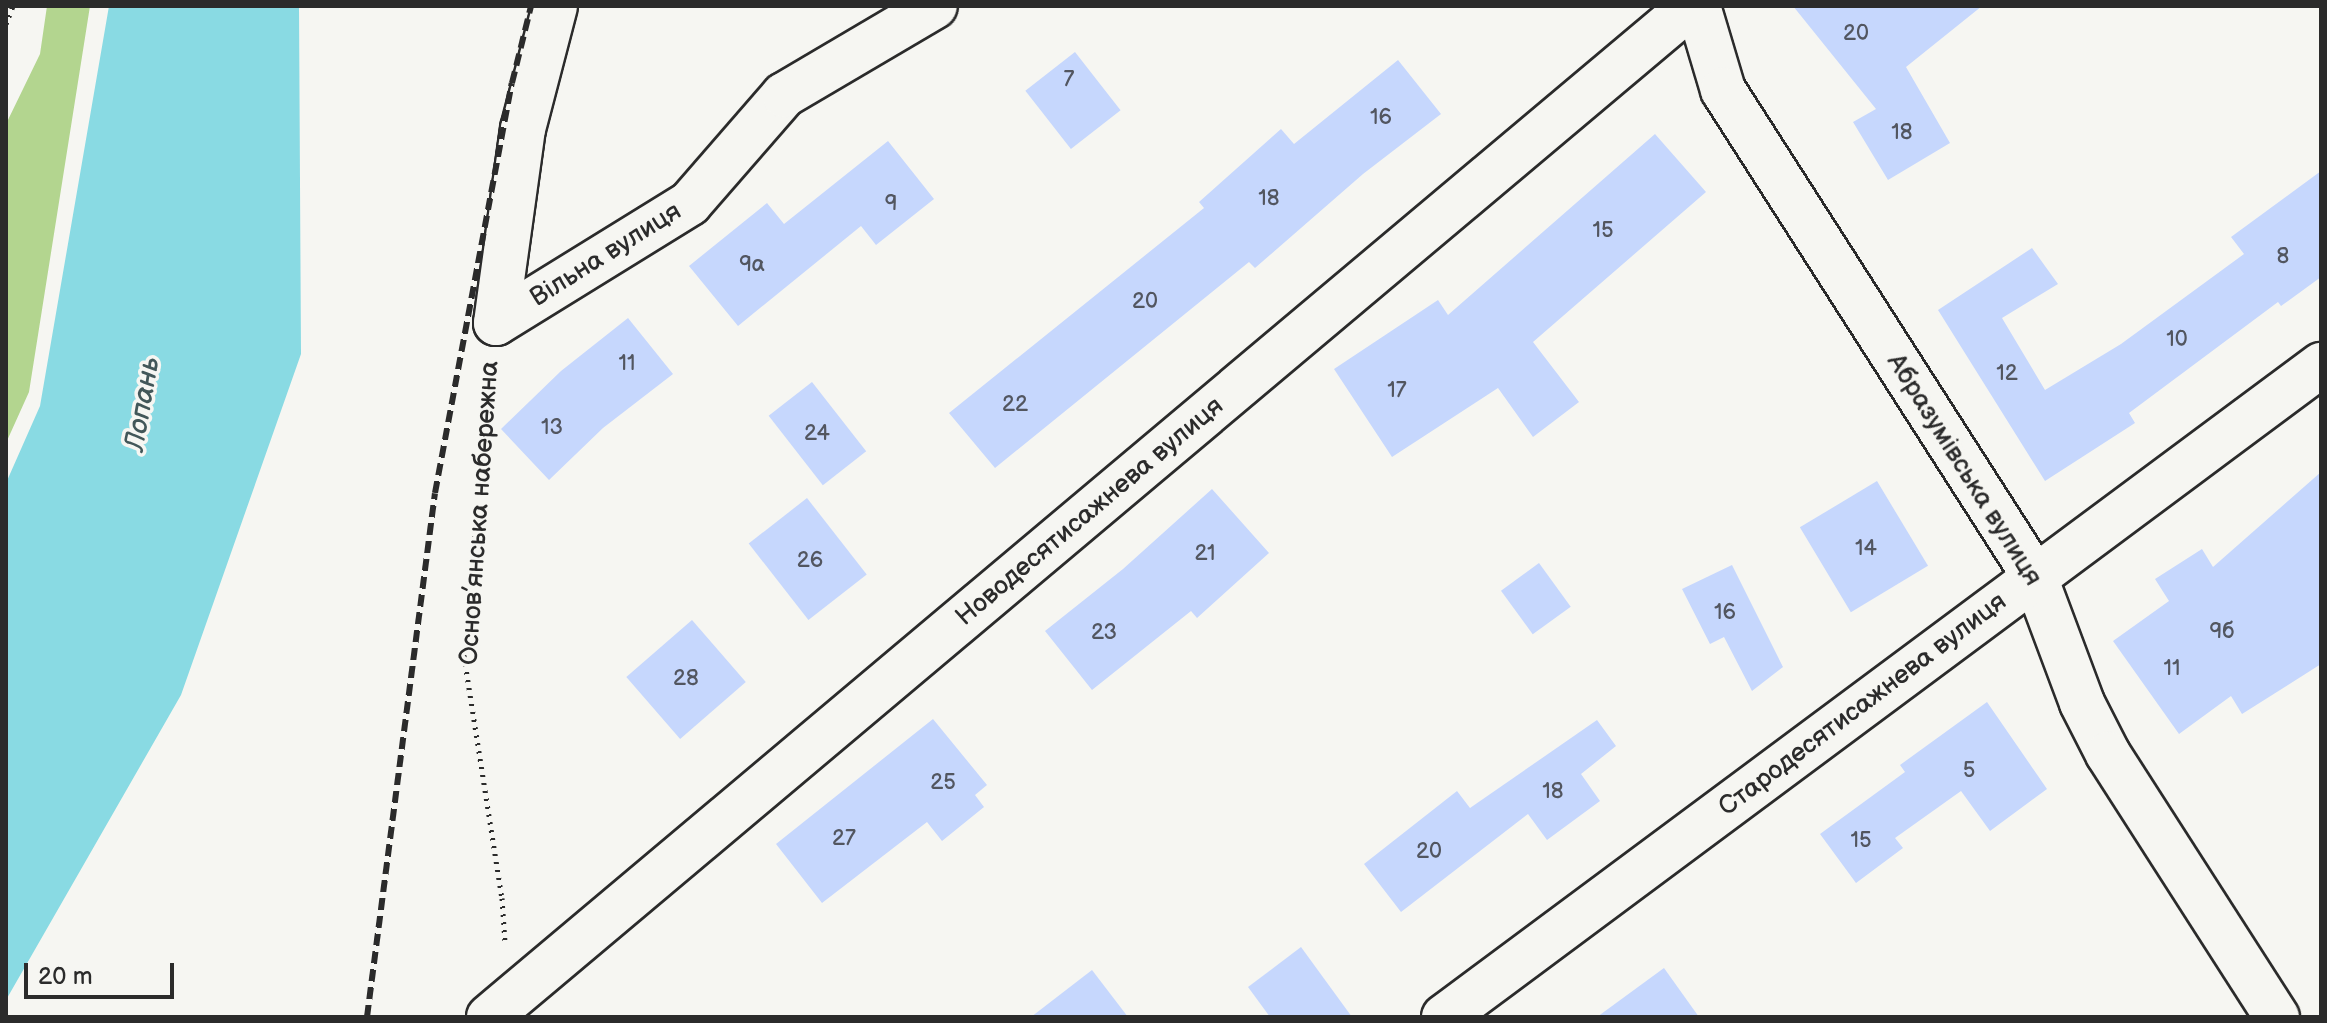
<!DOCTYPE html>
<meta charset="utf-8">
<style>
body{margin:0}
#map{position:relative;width:2327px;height:1023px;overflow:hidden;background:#f6f6f2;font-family:"Balsamiq Sans",sans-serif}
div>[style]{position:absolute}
.green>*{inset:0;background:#b3d58f}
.water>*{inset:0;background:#89dae3}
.building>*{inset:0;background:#c6d7fd;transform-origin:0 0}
.path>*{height:5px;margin-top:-2.5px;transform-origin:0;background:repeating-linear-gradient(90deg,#2b2b2b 0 2px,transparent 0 8px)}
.roads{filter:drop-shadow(2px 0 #2b2b2b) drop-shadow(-2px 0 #2b2b2b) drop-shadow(0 2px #2b2b2b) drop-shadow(0 -2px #2b2b2b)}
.minor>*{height:44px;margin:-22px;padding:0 22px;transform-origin:22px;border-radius:22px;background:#f6f6f2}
.rail>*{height:6px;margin-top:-3px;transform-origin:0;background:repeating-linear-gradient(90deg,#2b2b2b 0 12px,transparent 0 18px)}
span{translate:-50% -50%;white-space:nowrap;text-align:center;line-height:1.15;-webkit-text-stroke:7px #f6f6f2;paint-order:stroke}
.number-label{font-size:22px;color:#525660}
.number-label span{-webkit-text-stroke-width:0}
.street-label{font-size:26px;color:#2b2b2b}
.water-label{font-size:28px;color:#425759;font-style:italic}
.frame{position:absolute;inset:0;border:8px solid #2b2b2b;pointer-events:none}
.scale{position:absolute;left:24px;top:963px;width:150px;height:36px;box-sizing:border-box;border:4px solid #2b2b2b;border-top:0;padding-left:10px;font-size:24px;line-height:28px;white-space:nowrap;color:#2b2b2b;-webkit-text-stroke:6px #f6f6f2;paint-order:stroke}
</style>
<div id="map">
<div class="green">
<i style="clip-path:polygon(47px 6px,90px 6px,29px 392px,6px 443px,6px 124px,40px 54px)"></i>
</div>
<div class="water">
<i style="clip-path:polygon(109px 6px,299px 6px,301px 354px,181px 695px,6px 1000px,6px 483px,40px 406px)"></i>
</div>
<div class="building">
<i style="clip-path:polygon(1793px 6px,1982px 6px,1906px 67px,1950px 143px,1888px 180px,1853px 122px,1876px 109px)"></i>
<i style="left:1075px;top:52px;width:74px;height:63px;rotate:52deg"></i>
<i style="clip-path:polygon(1398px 60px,1441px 114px,1363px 174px,1255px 268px,1249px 262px,995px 468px,949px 413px,1204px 208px,1199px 202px,1281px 129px,1294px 144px)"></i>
<i style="clip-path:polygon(1655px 134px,1706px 192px,1533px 342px,1579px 402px,1533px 437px,1498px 388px,1392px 457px,1334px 369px,1438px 300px,1448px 315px)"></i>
<i style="clip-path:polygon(888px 141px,934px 199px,876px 245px,861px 226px,738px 326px,689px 266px,767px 203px,784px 224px)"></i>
<i style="clip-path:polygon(2321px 171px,2321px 277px,2281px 306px,2278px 302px,2129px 413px,2135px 423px,2045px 481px,1938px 310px,2032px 248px,2058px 284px,2002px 318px,2045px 390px,2121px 344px,2244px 254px,2231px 237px)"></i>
<i style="clip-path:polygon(628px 318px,673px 374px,603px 428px,549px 480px,501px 429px,561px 371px)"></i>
<i style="left:812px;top:382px;width:88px;height:55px;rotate:52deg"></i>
<i style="clip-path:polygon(2321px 472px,2321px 664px,2242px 714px,2231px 696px,2179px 734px,2113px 641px,2169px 601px,2155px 579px,2202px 549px,2213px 567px)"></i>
<i style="left:1877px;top:481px;width:99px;height:90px;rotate:59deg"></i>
<i style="clip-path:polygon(1212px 489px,1269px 553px,1197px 618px,1191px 611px,1092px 690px,1045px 631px,1123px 569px)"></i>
<i style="left:807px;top:498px;width:97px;height:74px;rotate:52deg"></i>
<i style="left:1539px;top:563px;width:54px;height:47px;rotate:54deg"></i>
<i style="clip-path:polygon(1732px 565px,1783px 667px,1752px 691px,1724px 637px,1710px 644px,1682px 589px)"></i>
<i style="left:692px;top:620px;width:82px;height:87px;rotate:49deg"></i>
<i style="clip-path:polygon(1987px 702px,2047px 789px,1990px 831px,1961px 791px,1895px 838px,1903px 848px,1856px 883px,1820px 834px,1905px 772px,1900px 765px)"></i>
<i style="clip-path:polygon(933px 719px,987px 785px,975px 795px,984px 807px,942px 841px,927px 822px,822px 903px,776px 844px)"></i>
<i style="clip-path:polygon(1597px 720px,1616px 746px,1581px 774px,1600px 801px,1547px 840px,1528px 814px,1401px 912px,1364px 864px,1457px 791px,1470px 808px)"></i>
<i style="clip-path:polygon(1301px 947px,1352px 1017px,1270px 1017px,1248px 987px)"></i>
<i style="clip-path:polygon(1664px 968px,1699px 1017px,1597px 1017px)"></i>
<i style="clip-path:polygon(1092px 970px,1128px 1017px,1031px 1017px)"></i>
</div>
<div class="path">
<i style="left:6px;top:24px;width:19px;rotate:-69deg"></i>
<i style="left:491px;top:368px;width:289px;rotate:95.4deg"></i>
<i style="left:464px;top:656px;width:245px;rotate:81.1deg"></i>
<i style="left:502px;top:898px;width:44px;rotate:86.1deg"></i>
</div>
<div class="roads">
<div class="minor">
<i style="left:1698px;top:6px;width:88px;rotate:73.4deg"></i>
<i style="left:1723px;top:90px;width:578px;rotate:57.35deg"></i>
<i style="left:2035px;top:577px;width:134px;rotate:69.5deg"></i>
<i style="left:2082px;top:703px;width:57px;rotate:63deg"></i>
<i style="left:2108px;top:754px;width:313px;rotate:57.3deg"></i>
<i style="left:496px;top:323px;width:228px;rotate:-31.7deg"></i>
<i style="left:690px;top:203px;width:143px;rotate:-49deg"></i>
<i style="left:784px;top:95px;width:175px;rotate:-30.5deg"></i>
<i style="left:496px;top:323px;width:196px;rotate:-82.1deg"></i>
<i style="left:523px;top:129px;width:127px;rotate:-75.4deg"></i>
<i style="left:489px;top:1017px;width:1571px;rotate:-40.07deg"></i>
<i style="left:1444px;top:1017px;width:1093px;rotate:-36.63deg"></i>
</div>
</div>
<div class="rail">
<i style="left:367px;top:1017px;width:528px;rotate:-82.61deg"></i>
<i style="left:435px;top:493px;width:417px;rotate:-79.4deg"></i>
<i style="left:512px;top:83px;width:79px;rotate:-76.1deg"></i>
</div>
<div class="number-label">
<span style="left:1856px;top:34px">20</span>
<span style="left:1069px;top:80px">7</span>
<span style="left:1381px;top:118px">16</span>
<span style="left:1902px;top:133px">18</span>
<span style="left:1269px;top:199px">18</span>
<span style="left:891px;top:204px">9</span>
<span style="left:1603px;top:231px">15</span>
<span style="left:2283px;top:257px">8</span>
<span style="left:752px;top:265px">9а</span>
<span style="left:1145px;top:302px">20</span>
<span style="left:2177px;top:340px">10</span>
<span style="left:627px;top:364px">11</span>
<span style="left:2007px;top:374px">12</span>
<span style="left:1397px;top:391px">17</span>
<span style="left:1015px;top:405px">22</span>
<span style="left:552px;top:428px">13</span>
<span style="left:817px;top:434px">24</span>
<span style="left:1866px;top:549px">14</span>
<span style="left:1205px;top:554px">21</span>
<span style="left:810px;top:561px">26</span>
<span style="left:1725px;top:613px">16</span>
<span style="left:2222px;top:632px">9б</span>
<span style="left:1104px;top:633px">23</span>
<span style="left:2172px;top:669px">11</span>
<span style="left:686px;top:679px">28</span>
<span style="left:1969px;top:771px">5</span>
<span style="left:943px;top:783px">25</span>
<span style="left:1553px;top:792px">18</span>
<span style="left:844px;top:839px">27</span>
<span style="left:1861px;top:841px">15</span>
<span style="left:1429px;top:852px">20</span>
</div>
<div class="street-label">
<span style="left:606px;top:255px;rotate:-32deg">Вільна вулиця</span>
<span style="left:1964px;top:470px;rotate:58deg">Абразумівська вулиця</span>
<span style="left:1090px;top:512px;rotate:-40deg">Новодесятисажнева вулиця</span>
<span style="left:480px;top:513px;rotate:-86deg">Основ’янська набережна</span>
<span style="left:1863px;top:705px;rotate:-37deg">Стародесятисажнева вулиця</span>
</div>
<div class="water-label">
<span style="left:143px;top:404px;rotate:-80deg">Лопань</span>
</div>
<div class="frame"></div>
<div class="scale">20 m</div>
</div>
